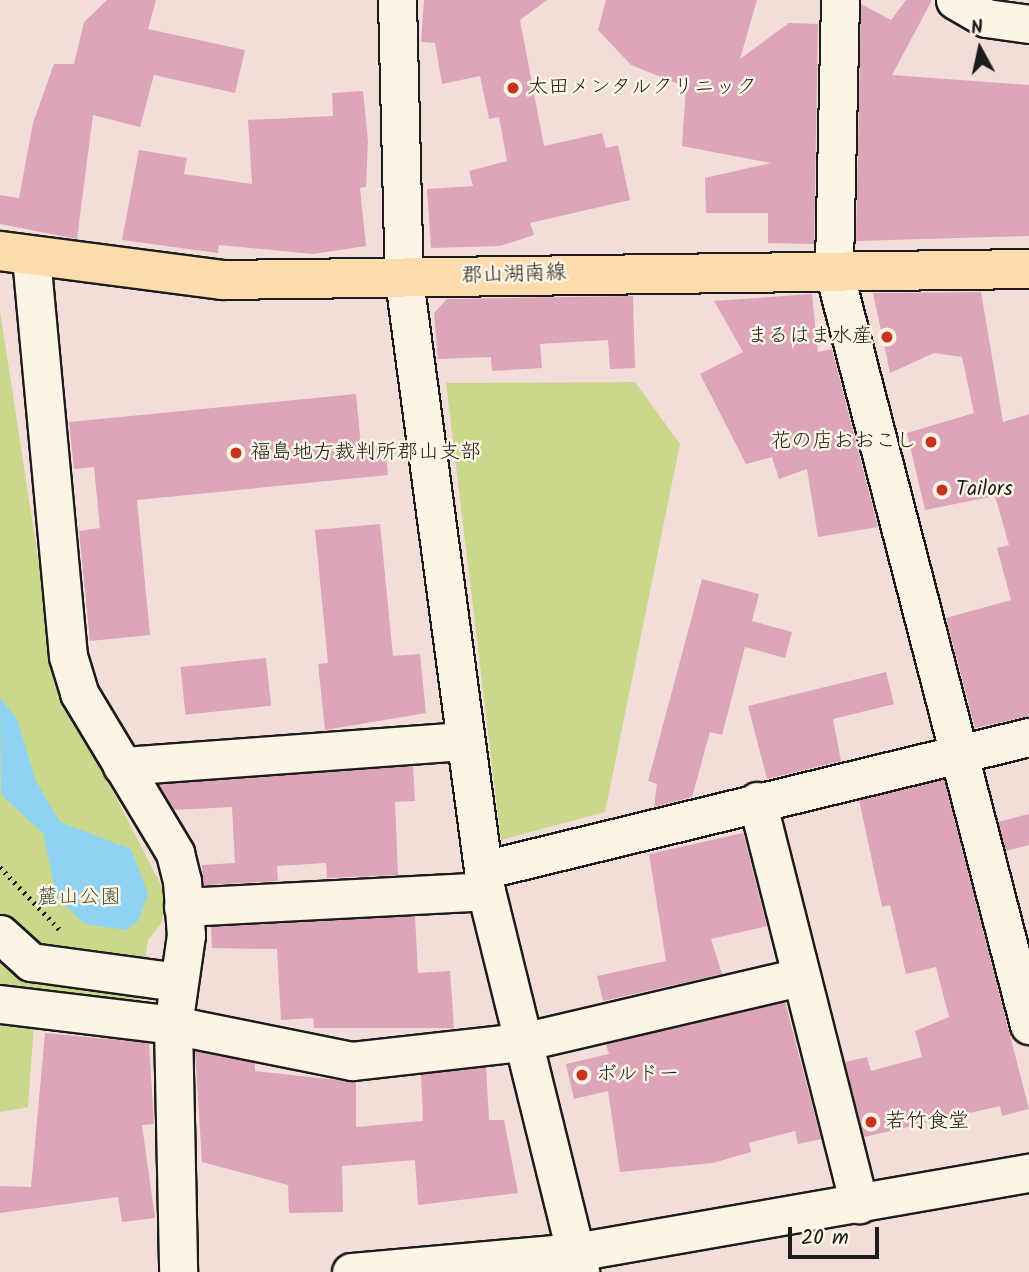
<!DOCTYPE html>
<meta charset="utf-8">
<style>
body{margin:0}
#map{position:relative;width:1029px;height:1272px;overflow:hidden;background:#f3ddd8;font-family:Kalam,"Klee One",sans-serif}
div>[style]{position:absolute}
.green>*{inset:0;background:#cad88b}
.water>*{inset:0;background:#8fd2f1}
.building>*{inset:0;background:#dda5b9;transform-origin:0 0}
.path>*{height:4.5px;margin-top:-2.25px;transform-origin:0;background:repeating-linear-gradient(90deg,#1c1c1c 0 2px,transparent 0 7px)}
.roads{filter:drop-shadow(2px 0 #1c1c1c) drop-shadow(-2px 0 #1c1c1c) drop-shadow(0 2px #1c1c1c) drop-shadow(0 -2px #1c1c1c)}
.minor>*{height:37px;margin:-18.5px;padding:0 18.5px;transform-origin:18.5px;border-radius:18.5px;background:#fcf5e5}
.major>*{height:38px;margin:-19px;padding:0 19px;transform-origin:19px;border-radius:19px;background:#fcdcac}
.dots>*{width:19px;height:19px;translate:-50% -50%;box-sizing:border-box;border:4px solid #fcf5e5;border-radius:50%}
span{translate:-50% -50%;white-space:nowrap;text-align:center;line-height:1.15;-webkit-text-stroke:5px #fcf5e5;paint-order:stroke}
.poi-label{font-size:21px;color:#1c1c1c}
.left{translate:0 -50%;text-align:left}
.right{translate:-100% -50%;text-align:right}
.street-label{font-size:21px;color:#1c1c1c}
.park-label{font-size:21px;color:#50543d}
.north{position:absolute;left:945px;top:14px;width:70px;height:70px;-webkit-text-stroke:5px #fcf5e5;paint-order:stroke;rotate:352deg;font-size:19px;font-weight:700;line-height:28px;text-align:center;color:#1c1c1c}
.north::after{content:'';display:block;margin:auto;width:24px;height:32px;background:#1c1c1c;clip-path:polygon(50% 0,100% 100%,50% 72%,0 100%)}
.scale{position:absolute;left:788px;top:1227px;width:91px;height:32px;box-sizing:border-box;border:4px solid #1c1c1c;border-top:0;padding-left:9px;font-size:21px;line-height:24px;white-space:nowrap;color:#1c1c1c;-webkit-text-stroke:5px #fcf5e5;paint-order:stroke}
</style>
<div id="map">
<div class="green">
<i style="clip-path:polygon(0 311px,57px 682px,166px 895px,162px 922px,148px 940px,135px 1033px,34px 1024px,28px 1107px,0 1112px)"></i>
<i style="clip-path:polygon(635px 382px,680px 444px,605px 812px,501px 840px,446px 383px)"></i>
</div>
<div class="water">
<i style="clip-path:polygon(0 698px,17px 719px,36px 781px,60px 822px,131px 849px,148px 893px,139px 920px,126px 930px,85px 924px,57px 898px,43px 833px,1px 795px)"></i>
</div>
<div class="building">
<i style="clip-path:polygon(107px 0,156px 0,148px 29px,245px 50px,235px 93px,154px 75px,140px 127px,93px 115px,77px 239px,0 224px,0 195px,19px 198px,33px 123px,54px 64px,74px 64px,84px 22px)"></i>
<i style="clip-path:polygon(424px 0,547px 0,520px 20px,544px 146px,602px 133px,606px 148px,618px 145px,630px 200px,530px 223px,534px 235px,500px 246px,431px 248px,427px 189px,473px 186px,469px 171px,507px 161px,499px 117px,489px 119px,480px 76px,442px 84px,435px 43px,421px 42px)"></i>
<i style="clip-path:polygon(606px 0,757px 0,740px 59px,789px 23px,818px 24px,814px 244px,768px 243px,768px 213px,706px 213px,705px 178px,771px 163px,682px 146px,686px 87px,631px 65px,598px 30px)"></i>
<i style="clip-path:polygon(906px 0,932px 0,892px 75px,1029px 85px,1029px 236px,856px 241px,861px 4px,891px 20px)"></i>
<i style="clip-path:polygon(363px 91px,368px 141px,366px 187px,360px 188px,366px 246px,313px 254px,219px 245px,218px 253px,122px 240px,139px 150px,187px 158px,184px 174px,252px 184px,248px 120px,333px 116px,332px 93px)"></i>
<i style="clip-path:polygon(981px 292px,1003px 422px,1029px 414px,1029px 716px,975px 728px,946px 618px,1011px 600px,997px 548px,1009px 545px,995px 496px,925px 510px,907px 433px,974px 413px,962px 357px,934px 353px,890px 373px,873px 293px)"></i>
<i style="clip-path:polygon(812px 294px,818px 352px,832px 349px,878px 527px,818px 537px,807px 469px,779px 479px,772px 457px,746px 464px,700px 374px,743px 352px,714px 301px)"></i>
<i style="clip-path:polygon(633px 296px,635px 368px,610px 369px,608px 340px,540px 344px,542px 368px,492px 371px,491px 357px,438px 359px,434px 313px,447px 299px)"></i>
<i style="clip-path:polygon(356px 394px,361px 447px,385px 444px,388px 475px,137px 500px,150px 635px,90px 641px,79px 531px,100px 528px,94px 467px,74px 469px,69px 422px)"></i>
<i style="clip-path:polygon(380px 524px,393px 656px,420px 654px,426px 713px,325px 730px,318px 664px,328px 663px,315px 530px)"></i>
<i style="clip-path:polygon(702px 579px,759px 594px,752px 621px,792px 632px,785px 658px,745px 647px,722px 735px,710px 732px,692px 797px,654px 807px,657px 784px,648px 781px)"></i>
<i style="left:266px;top:658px;width:48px;height:86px;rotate:84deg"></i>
<i style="clip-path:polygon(886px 672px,894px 704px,833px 719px,841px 761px,767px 779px,748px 706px)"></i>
<i style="clip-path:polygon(413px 766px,415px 801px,395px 802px,398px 875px,327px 878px,326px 863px,277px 866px,278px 881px,203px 885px,202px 865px,235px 863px,232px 807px,174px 810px,158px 784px)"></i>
<i style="clip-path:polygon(944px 779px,1029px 1109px,1002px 1116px,1000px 1106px,864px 1137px,845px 1062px,867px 1057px,871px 1071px,922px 1057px,915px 1031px,949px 1017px,936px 967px,906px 974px,890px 905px,882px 907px,859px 800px)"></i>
<i style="clip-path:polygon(1029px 814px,1029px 845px,1006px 851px,998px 822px)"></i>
<i style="clip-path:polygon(743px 833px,767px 926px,711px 939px,722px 974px,603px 1001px,597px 976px,666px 961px,649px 854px)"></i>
<i style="clip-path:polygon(415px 916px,418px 973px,450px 971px,454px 1028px,314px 1028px,313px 1018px,281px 1020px,277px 949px,212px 948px,211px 927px)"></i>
<i style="clip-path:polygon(785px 1002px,821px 1139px,798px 1144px,795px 1131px,749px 1143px,751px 1152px,713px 1163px,620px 1172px,608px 1091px,574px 1099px,566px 1064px,609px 1054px,606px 1044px)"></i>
<i style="clip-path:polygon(45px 1033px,149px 1043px,154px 1124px,142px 1125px,155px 1218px,122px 1222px,118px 1197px,0 1213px,0 1186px,31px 1187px)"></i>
<i style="clip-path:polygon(195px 1051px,255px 1063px,255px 1071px,356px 1082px,356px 1127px,423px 1121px,421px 1074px,486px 1067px,489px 1120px,504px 1120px,518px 1193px,418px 1205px,415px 1160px,342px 1166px,343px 1212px,289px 1213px,288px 1185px,202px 1162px)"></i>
</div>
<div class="path">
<i style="left:0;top:867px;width:90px;rotate:46.4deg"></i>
</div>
<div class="roads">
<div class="minor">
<i style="left:397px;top:0;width:280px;rotate:88.6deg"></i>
<i style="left:404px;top:280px;width:616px;rotate:82.36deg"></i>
<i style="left:486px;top:891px;width:392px;rotate:76.1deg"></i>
<i style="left:840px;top:0;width:272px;rotate:91.3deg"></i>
<i style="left:834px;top:272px;width:778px;rotate:75.48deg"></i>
<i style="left:955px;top:0;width:36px;rotate:30deg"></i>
<i style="left:986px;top:18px;width:43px;rotate:7.9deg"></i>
<i style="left:31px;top:257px;width:401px;rotate:84.7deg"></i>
<i style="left:68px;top:656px;width:39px;rotate:73deg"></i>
<i style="left:79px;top:693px;width:187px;rotate:59deg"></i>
<i style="left:175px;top:853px;width:29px;rotate:76deg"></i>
<i style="left:182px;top:881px;width:54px;rotate:85.8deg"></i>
<i style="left:186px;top:935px;width:91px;rotate:98.2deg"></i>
<i style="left:173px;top:1025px;width:247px;rotate:88.8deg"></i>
<i style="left:122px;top:766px;width:344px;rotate:-4.2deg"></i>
<i style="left:757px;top:801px;width:416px;rotate:75.8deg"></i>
<i style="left:487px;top:869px;width:558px;rotate:-13.69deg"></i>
<i style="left:183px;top:907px;width:303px;rotate:-3deg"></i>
<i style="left:0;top:934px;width:42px;rotate:42.1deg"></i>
<i style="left:31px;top:962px;width:147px;rotate:7.8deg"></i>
<i style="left:0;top:1004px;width:174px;rotate:6.9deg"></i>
<i style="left:173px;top:1025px;width:183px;rotate:11.4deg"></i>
<i style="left:352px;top:1061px;width:171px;rotate:-6.4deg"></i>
<i style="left:522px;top:1042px;width:285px;rotate:-13.2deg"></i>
<i style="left:351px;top:1272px;width:225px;rotate:-5.1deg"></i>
<i style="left:575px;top:1252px;width:461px;rotate:-9.9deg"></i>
</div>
<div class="major">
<i style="left:0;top:251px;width:224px;rotate:7.4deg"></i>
<i style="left:222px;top:280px;width:807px;rotate:-0.78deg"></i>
</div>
</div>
<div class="dots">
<i style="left:513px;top:88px;background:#c8321e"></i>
<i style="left:887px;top:337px;background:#c8321e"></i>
<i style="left:931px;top:442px;background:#c8321e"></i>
<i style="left:236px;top:453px;background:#c8321e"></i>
<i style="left:942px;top:490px;background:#c8321e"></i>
<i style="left:582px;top:1075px;background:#c8321e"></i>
<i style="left:871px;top:1122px;background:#c8321e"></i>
</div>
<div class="poi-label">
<span class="left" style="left:527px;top:88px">太田メンタルクリニック</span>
<span class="right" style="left:873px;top:337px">まるはま水産</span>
<span class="right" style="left:917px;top:442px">花の店おおこし</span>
<span class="left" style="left:250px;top:453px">福島地方裁判所郡山支部</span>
<span class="left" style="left:956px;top:490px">Tailors</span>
<span class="left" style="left:596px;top:1075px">ボルドー</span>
<span class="left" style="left:885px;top:1122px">若竹食堂</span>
</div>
<div class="street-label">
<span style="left:514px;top:275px;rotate:-2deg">郡山湖南線</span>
</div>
<div class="park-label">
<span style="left:79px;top:898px">麓山公園</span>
</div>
<div class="north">N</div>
<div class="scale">20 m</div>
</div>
